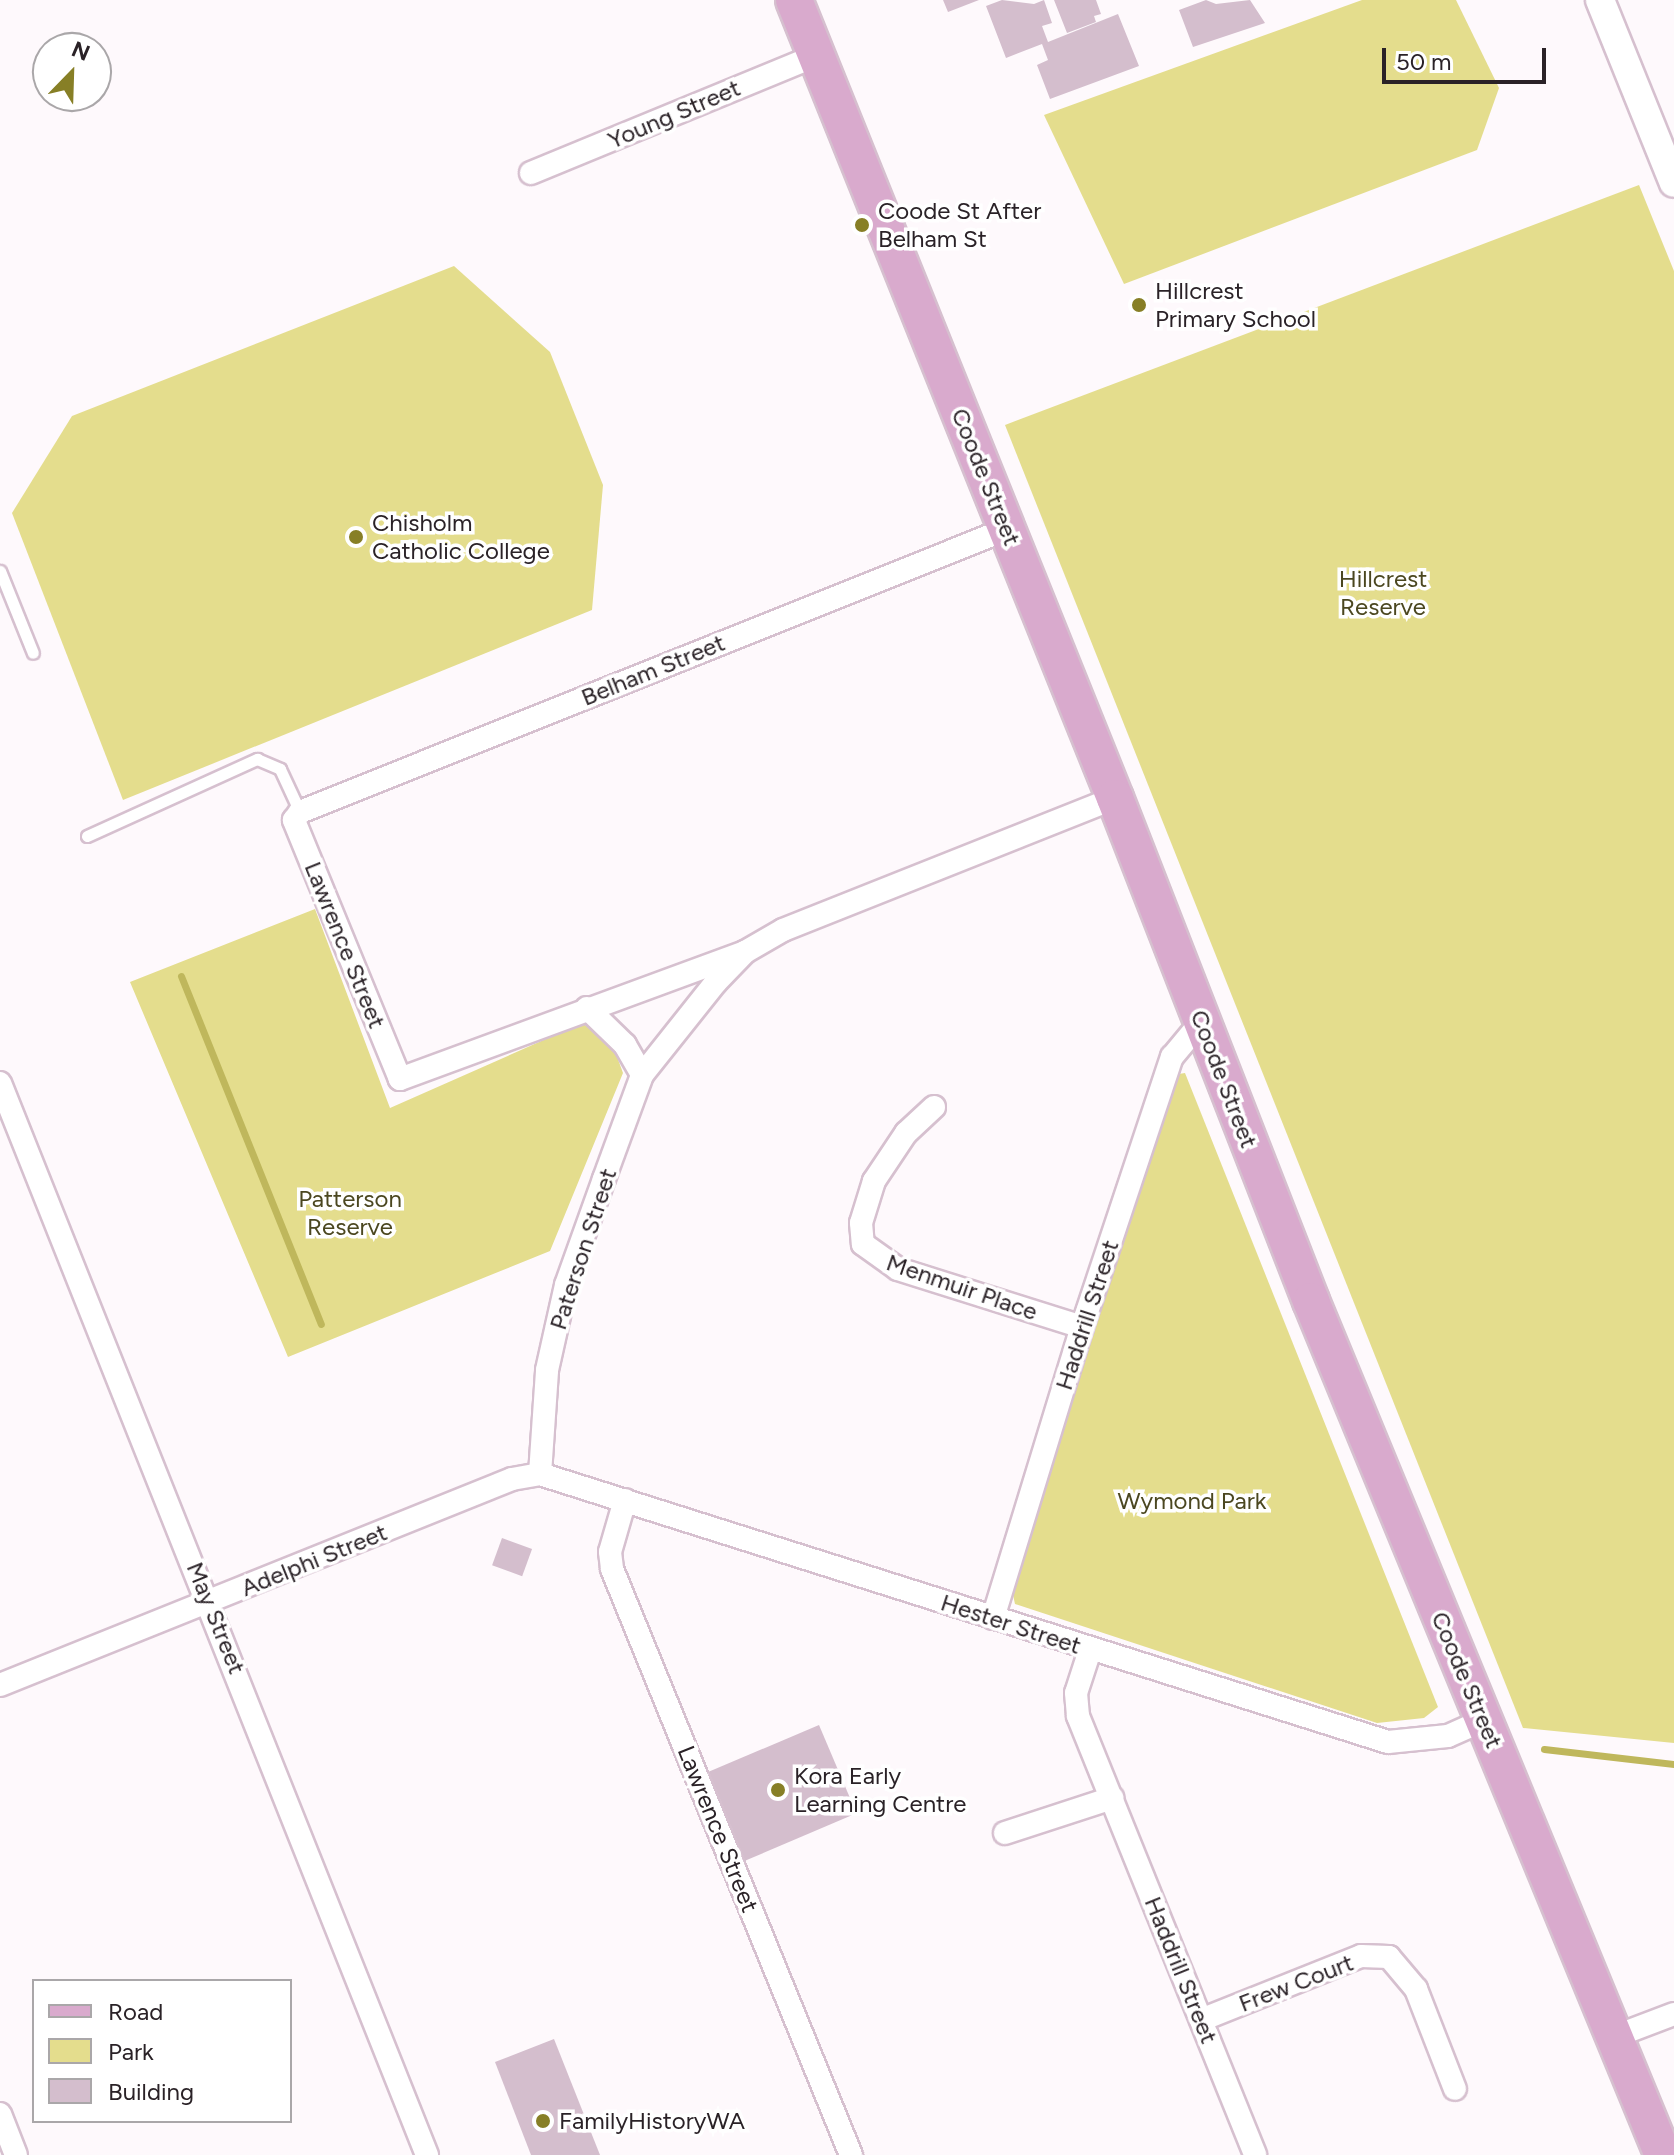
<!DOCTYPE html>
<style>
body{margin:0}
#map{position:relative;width:1674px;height:2155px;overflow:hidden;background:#fef9fc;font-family:Figtree,sans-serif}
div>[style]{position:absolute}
.green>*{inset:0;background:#e4dd8d}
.stream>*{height:7px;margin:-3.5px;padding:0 3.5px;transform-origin:3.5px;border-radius:3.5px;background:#bfb75c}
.building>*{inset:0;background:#d4becd;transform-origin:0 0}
.roads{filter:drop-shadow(2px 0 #d6c0cf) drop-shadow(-2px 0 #d6c0cf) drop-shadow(0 2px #d6c0cf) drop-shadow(0 -2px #d6c0cf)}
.service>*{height:11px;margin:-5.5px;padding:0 5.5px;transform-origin:5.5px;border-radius:5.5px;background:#fff}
.minor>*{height:22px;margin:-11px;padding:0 11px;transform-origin:11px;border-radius:11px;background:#fff}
.tertiary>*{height:28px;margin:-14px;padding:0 14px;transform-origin:14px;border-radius:14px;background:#fff}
.primary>*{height:36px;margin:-18px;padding:0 18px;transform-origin:18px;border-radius:18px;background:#d9aacd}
.dots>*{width:22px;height:22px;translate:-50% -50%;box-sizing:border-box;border:4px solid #fff;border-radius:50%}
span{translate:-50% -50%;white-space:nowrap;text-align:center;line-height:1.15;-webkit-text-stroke:7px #fff;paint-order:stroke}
.street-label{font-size:24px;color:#2a2227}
.poi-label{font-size:24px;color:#2a2227}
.left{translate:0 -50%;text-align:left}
.park-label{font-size:24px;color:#4b4720}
.legend{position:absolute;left:32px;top:1979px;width:260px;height:144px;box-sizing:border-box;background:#fff;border:2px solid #aaa7a9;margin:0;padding:10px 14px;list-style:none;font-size:24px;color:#2a2227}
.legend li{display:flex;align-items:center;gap:16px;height:40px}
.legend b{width:40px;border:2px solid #aaa7a9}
.north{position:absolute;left:32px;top:32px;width:80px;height:80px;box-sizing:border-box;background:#fff;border:2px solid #aaa7a9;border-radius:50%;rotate:23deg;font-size:22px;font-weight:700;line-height:32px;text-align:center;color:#2a2227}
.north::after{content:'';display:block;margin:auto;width:28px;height:36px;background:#877f26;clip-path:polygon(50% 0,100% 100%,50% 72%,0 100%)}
.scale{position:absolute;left:1382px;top:48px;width:164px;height:36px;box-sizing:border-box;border:4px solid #2a2227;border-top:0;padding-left:10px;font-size:24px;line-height:28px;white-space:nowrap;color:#2a2227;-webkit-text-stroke:6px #fff;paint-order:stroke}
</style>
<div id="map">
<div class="green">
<i style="clip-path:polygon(1362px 0,1456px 0,1499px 88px,1477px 150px,1124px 284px,1044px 115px)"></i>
<i style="clip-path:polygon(1639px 185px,1674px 271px,1674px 1743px,1523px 1728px,1005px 425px)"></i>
<i style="clip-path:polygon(454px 266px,550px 352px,603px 485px,592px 610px,123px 800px,12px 513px,72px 416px)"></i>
<i style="clip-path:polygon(315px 909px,390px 1108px,582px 1023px,612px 1043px,623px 1073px,550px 1251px,288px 1357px,130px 982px)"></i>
<i style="clip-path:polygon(1185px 1073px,1438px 1707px,1424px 1718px,1377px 1723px,1015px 1604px,1009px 1577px,1166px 1076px)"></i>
</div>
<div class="stream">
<i style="left:181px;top:976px;width:375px;rotate:68.1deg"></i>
<i style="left:1544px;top:1749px;width:131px;rotate:6.6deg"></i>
</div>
<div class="building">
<i style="clip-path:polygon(943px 0,979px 0,948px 12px)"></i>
<i style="clip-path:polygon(1002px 0,1034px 4px,1044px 0,1052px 23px,1042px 26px,1048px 42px,1118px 14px,1139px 66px,1050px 99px,1037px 65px,1048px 60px,1042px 44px,1006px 58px,986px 6px)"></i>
<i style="clip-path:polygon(1054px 0,1096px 0,1101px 14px,1094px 16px,1096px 22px,1067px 33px)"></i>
<i style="clip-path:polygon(1206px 0,1216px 4px,1250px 0,1265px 23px,1193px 47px,1179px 10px)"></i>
<i style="left:502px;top:1538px;width:32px;height:29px;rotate:20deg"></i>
<i style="left:819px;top:1725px;width:96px;height:125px;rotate:67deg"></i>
<i style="clip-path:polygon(554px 2039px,600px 2155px,531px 2155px,495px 2062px)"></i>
</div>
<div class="roads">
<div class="service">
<i style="left:0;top:571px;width:88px;rotate:68.1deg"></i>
<i style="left:87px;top:836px;width:187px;rotate:-24.4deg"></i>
<i style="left:257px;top:759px;width:25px;rotate:23deg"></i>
<i style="left:280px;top:769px;width:47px;rotate:65.1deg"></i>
</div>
<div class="minor">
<i style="left:531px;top:173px;width:309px;rotate:-22.4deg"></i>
<i style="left:745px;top:952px;width:368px;rotate:159.8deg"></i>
<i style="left:400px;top:1079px;width:280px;rotate:-112.3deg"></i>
<i style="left:294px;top:820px;width:10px;rotate:-53deg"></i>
<i style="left:300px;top:812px;width:762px;rotate:-21.82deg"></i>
<i style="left:587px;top:1008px;width:53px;rotate:44.2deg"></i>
<i style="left:625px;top:1045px;width:34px;rotate:60deg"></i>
<i style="left:0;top:1083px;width:1154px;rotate:68.28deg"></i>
<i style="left:934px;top:1107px;width:38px;rotate:137deg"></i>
<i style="left:906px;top:1133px;width:58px;rotate:123.7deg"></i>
<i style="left:874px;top:1181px;width:44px;rotate:107.2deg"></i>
<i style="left:861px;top:1223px;width:21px;rotate:85deg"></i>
<i style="left:863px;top:1244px;width:43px;rotate:35.5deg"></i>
<i style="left:898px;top:1269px;width:193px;rotate:17.5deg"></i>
<i style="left:540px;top:1474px;width:104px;rotate:-86.1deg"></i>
<i style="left:547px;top:1370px;width:87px;rotate:-77.4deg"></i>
<i style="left:566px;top:1285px;width:113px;rotate:-70.3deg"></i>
<i style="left:604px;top:1179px;width:111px;rotate:-69.9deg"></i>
<i style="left:642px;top:1075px;width:119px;rotate:-51.5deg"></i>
<i style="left:716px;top:982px;width:42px;rotate:-46deg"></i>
<i style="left:745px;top:952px;width:44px;rotate:-30.1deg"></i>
<i style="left:783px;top:930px;width:357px;rotate:-21.7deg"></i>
<i style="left:625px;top:1500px;width:54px;rotate:106.1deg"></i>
<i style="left:610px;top:1552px;width:17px;rotate:83deg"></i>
<i style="left:612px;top:1569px;width:633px;rotate:67.81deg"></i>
<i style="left:993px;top:1618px;width:304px;rotate:-73deg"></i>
<i style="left:1082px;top:1327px;width:285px;rotate:-71.6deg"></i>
<i style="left:1172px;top:1057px;width:47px;rotate:-50.2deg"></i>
<i style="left:1090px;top:1650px;width:45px;rotate:108deg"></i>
<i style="left:1076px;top:1693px;width:23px;rotate:85deg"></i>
<i style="left:1078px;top:1716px;width:473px;rotate:68deg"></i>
<i style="left:0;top:1685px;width:552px;rotate:-21.92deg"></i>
<i style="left:512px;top:1479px;width:28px;rotate:-10deg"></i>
<i style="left:540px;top:1474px;width:889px;rotate:17.54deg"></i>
<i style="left:1388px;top:1742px;width:60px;rotate:-5.7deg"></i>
<i style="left:1448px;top:1736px;width:39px;rotate:-24deg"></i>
<i style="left:1005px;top:1833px;width:113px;rotate:-18.1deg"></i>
<i style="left:1201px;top:2020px;width:172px;rotate:-21.8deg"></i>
<i style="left:1361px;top:1956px;width:28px;rotate:2deg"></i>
<i style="left:1389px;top:1957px;width:42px;rotate:49.8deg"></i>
<i style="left:1416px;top:1989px;width:107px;rotate:68.7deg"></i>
<i style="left:1616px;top:2036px;width:62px;rotate:-20.8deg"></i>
<i style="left:0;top:2114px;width:44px;rotate:68.7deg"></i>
</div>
<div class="tertiary">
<i style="left:1600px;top:0;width:197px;rotate:68deg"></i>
</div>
<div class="primary">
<i style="left:794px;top:0;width:860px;rotate:68.09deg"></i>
<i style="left:1115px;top:798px;width:540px;rotate:68.71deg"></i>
<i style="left:1311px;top:1301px;width:924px;rotate:67.6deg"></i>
</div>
</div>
<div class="dots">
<i style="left:862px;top:225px;background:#877f26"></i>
<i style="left:1139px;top:305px;background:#877f26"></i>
<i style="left:356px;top:537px;background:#877f26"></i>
<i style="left:778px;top:1790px;background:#877f26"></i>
<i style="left:543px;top:2121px;background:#877f26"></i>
</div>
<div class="street-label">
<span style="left:674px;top:114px;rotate:-23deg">Young Street</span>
<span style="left:986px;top:477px;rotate:68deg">Coode Street</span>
<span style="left:653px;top:670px;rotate:-22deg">Belham Street</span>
<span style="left:345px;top:945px;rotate:68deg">Lawrence Street</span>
<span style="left:1224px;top:1079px;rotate:69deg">Coode Street</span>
<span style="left:583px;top:1249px;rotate:-72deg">Paterson Street</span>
<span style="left:962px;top:1287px;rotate:19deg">Menmuir Place</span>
<span style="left:1087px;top:1315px;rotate:-72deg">Haddrill Street</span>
<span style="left:314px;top:1560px;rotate:-22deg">Adelphi Street</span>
<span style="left:216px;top:1618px;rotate:68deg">May Street</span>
<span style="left:1011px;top:1624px;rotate:18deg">Hester Street</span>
<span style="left:1467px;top:1680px;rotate:67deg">Coode Street</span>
<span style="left:718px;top:1829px;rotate:68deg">Lawrence Street</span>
<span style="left:1181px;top:1970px;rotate:68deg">Haddrill Street</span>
<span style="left:1296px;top:1983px;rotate:-21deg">Frew Court</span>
</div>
<div class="poi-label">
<span class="left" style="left:878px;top:225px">Coode St After<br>Belham St</span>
<span class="left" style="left:1155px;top:305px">Hillcrest<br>Primary School</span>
<span class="left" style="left:372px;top:537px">Chisholm<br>Catholic College</span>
<span class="left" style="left:794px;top:1790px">Kora Early<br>Learning Centre</span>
<span class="left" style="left:559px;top:2121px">FamilyHistoryWA</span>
</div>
<div class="park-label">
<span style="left:1383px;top:593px">Hillcrest<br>Reserve</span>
<span style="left:350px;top:1213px">Patterson<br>Reserve</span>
<span style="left:1192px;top:1501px">Wymond Park</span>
</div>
<ul class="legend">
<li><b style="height:10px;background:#d9aacd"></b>Road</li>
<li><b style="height:22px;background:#e4dd8d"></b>Park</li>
<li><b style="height:22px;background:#d4becd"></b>Building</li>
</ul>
<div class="north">N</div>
<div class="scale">50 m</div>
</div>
